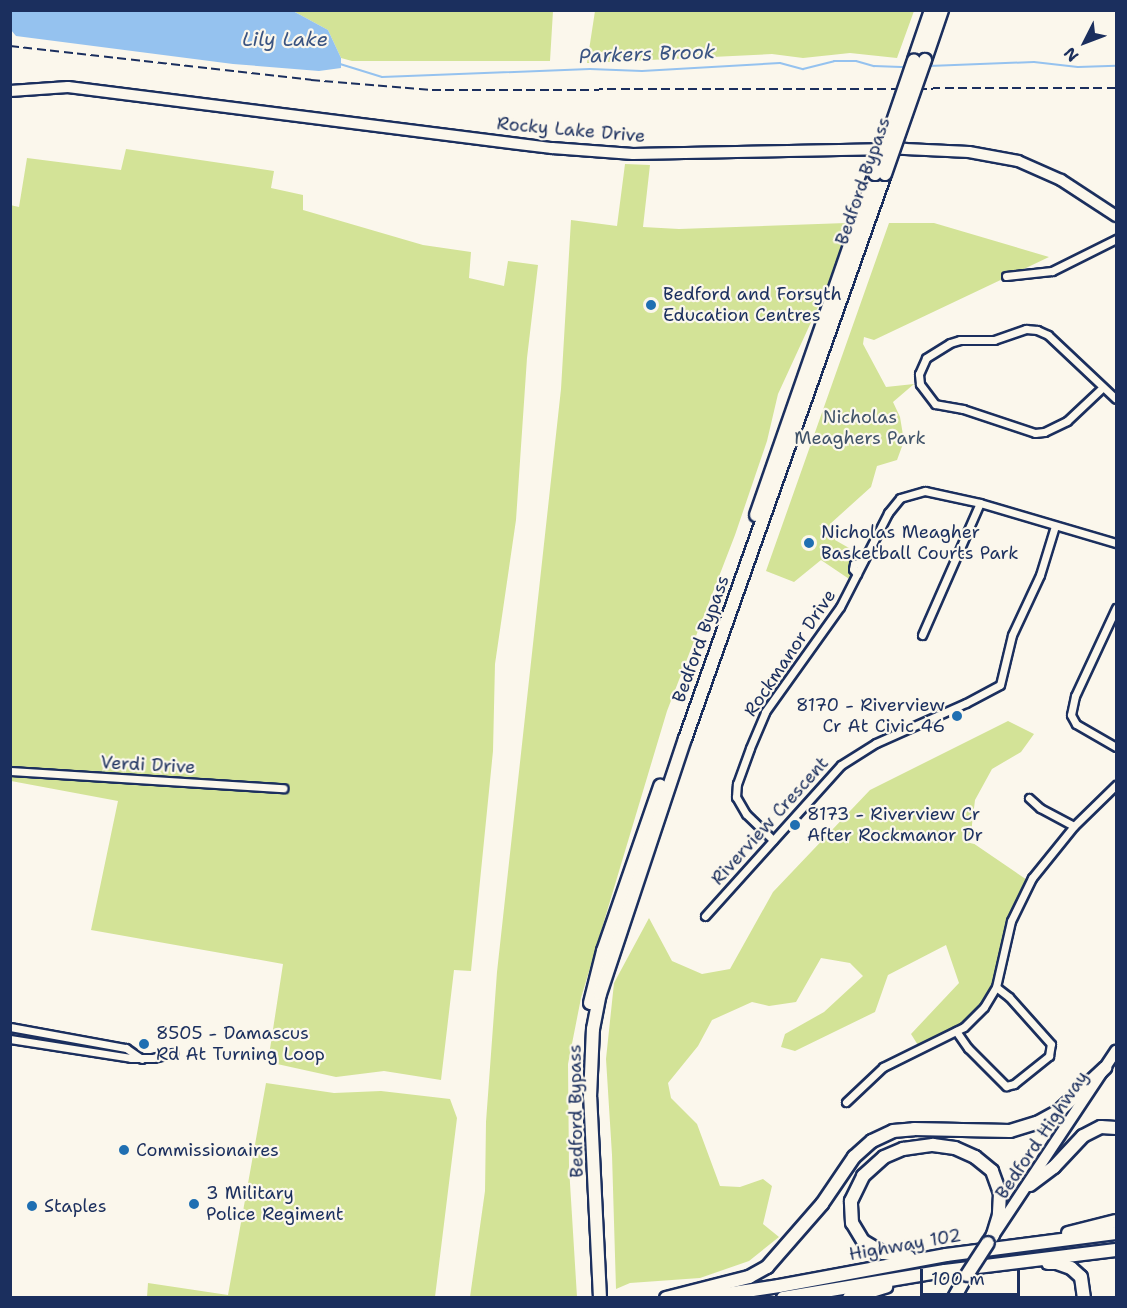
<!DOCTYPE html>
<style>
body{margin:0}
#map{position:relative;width:1127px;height:1308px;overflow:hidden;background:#fbf7ec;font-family:"Shantell Sans",sans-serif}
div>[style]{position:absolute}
.green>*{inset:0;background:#d3e397}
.water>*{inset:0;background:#95c2ef}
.stream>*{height:2px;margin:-1px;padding:0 1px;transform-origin:1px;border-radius:1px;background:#95c2ef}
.roads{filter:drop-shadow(2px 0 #1b2f5e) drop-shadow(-2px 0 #1b2f5e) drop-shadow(0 2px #1b2f5e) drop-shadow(0 -2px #1b2f5e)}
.street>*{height:7px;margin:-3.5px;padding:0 3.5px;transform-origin:3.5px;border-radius:3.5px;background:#fbf7ec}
.primary>*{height:10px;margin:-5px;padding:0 5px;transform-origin:5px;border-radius:5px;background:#fbf7ec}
.highway>*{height:12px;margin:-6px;padding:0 6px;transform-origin:6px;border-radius:6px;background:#fbf7ec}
.rail>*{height:2px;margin-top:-1px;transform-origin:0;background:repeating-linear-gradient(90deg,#1b2f5e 0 9px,transparent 0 13.5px)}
.bridges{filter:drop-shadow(2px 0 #1b2f5e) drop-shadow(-2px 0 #1b2f5e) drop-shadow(0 2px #1b2f5e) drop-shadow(0 -2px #1b2f5e)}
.highway-bridge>*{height:12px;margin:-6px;padding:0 6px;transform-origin:6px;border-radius:6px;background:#fbf7ec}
.dots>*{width:16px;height:16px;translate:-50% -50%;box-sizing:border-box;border:3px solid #fbf7ec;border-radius:50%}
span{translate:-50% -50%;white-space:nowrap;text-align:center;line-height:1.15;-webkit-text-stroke:4.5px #fbf7ec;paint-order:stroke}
.street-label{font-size:18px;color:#1b2f5e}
.poi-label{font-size:18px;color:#1b2f5e}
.left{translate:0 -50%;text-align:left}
.right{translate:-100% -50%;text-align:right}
.park-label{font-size:18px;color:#405369}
.water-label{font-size:20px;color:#3a5482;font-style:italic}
.frame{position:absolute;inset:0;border:12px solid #1b2f5e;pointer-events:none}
.north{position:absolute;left:1055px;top:12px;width:60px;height:60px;-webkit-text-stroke:4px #fbf7ec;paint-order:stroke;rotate:228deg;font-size:16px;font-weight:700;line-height:24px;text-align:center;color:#1b2f5e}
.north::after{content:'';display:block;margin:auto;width:21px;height:27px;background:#1b2f5e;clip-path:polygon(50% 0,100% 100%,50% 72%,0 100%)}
.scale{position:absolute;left:920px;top:1269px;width:100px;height:27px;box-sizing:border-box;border:3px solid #1b2f5e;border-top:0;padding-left:8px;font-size:18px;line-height:21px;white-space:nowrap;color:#1b2f5e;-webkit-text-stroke:4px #fbf7ec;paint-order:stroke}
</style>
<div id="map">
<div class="green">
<i style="clip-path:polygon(293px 11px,553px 11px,550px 61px,352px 61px,341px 58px,328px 30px)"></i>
<i style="clip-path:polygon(595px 11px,595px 10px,914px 11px,897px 58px,850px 53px,803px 58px,772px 54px,587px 63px)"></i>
<i style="clip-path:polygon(126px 149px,274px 171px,271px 188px,303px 195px,303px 210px,423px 245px,471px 252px,469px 278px,504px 286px,508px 261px,538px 265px,527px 358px,516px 520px,495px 664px,493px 751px,471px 971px,454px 970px,441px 1080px,384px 1071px,336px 1077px,268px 1062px,283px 964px,91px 930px,118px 801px,11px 781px,10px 205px,19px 207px,27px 158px,121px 170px)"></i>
<i style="clip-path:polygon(625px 164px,650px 165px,643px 227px,679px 229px,846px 223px,845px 238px,824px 294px,778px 394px,767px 441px,735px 535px,667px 711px,581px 998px,568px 1064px,569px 1167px,577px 1297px,470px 1297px,485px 1191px,486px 1122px,497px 972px,561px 389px,571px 220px,617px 226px)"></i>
<i style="clip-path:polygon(889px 223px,934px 223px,1049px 257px,874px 340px,864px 337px,863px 344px,886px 387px,914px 384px,893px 402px,900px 417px,904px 441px,897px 460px,877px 466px,871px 487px,830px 524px,835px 530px,835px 540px,870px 560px,858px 585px,821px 560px,794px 582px,766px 571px)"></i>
<i style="clip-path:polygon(1008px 721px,1034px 734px,1021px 752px,992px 769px,975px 800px,970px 841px,1033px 884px,1017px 921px,997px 998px,964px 1028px,921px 1050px,911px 1034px,959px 983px,946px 945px,888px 975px,875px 1012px,795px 1051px,781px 1047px,785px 1034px,824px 1012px,863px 976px,850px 963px,821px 958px,796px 1002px,769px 1006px,752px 1002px,712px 1020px,698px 1046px,668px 1083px,671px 1098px,697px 1124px,720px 1186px,740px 1187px,763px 1179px,772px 1186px,763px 1224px,779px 1237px,749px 1261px,700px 1278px,630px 1283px,616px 1289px,612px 1155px,606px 1059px,614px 983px,649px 918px,672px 961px,702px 974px,730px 969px,773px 892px,870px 790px)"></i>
<i style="clip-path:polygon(266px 1083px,334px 1093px,381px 1091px,450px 1099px,457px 1118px,435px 1297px,147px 1297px,148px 1283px,228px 1295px)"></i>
</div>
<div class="water">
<i style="clip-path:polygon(11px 10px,293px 11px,328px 30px,341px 58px,341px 68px,319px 71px,233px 64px,16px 36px,11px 30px)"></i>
</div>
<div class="stream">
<i style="left:340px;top:64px;width:44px;rotate:17.2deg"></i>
<i style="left:382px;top:77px;width:208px;rotate:-2.2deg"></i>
<i style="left:590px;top:69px;width:52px;rotate:2.2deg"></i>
<i style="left:642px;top:71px;width:138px;rotate:-3.3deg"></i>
<i style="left:780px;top:63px;width:24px;rotate:15deg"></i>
<i style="left:803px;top:69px;width:32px;rotate:-14deg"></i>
<i style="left:834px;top:61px;width:22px"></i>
<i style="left:856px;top:61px;width:19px;rotate:16deg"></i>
<i style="left:874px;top:66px;width:34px;rotate:2deg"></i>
<i style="left:929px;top:66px;width:105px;rotate:-2.2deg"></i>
<i style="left:1034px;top:62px;width:44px;rotate:6.5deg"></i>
<i style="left:1078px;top:67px;width:38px;rotate:-2deg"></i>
</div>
<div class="roads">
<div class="street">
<i style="left:1006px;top:276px;width:46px;rotate:-6.2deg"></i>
<i style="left:1052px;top:271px;width:72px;rotate:-26.6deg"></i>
<i style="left:1102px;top:388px;width:48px;rotate:136.7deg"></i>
<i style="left:1067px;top:421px;width:25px;rotate:154deg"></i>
<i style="left:1044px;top:432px;width:9px;rotate:174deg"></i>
<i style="left:1035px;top:433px;width:76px;rotate:-161.6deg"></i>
<i style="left:963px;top:409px;width:28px;rotate:-170deg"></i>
<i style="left:935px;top:404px;width:25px;rotate:-127deg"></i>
<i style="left:920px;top:384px;width:10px;rotate:-96deg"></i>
<i style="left:919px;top:374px;width:17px;rotate:-66deg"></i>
<i style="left:926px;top:358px;width:28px;rotate:-32deg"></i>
<i style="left:950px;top:343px;width:10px;rotate:-17deg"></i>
<i style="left:960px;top:340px;width:34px"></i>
<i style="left:994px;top:340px;width:34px;rotate:-19deg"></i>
<i style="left:1026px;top:329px;width:11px;rotate:5deg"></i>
<i style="left:1037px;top:330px;width:12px;rotate:24deg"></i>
<i style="left:1048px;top:335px;width:93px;rotate:43.3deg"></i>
<i style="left:857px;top:574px;width:6px;rotate:-129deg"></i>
<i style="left:853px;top:569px;width:5px;rotate:-79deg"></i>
<i style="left:854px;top:564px;width:9px;rotate:-18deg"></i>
<i style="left:1116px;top:608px;width:97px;rotate:115deg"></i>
<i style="left:1075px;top:696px;width:19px;rotate:102deg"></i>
<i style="left:1071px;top:715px;width:10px;rotate:61deg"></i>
<i style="left:1076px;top:724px;width:46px;rotate:29.9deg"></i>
<i style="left:922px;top:635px;width:144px;rotate:-66.3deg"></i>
<i style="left:10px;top:771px;width:274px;rotate:3.6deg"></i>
<i style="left:1029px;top:798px;width:15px;rotate:42deg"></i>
<i style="left:1040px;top:808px;width:38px;rotate:28deg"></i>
<i style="left:773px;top:840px;width:37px;rotate:-136deg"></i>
<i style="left:746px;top:814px;width:20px;rotate:-120deg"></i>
<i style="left:736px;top:797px;width:13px;rotate:-86deg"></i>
<i style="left:737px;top:784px;width:38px;rotate:-70deg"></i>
<i style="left:750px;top:748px;width:39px;rotate:-67deg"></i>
<i style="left:765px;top:712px;width:129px;rotate:-54.5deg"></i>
<i style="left:840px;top:607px;width:106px;rotate:-62.9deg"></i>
<i style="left:888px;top:513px;width:19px;rotate:-51deg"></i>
<i style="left:900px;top:498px;width:26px;rotate:-16deg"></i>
<i style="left:925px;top:491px;width:56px;rotate:12.3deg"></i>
<i style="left:980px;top:503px;width:142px;rotate:16.4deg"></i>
<i style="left:705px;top:916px;width:203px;rotate:-48deg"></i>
<i style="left:841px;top:765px;width:41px;rotate:-32.2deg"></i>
<i style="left:876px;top:743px;width:98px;rotate:-24deg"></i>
<i style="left:966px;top:703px;width:38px;rotate:-28deg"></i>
<i style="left:1000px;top:685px;width:51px;rotate:-76.5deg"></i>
<i style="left:1012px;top:635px;width:66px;rotate:-65deg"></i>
<i style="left:1040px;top:575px;width:51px;rotate:-73deg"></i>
<i style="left:10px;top:1027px;width:118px;rotate:10.3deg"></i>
<i style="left:126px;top:1048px;width:19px;rotate:35deg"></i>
<i style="left:956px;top:1031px;width:21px;rotate:55deg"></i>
<i style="left:968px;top:1048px;width:54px;rotate:45deg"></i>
<i style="left:1006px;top:1086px;width:8px;rotate:-14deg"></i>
<i style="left:1014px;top:1084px;width:45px;rotate:-38.7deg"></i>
<i style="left:1049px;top:1056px;width:12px;rotate:-81deg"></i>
<i style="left:1051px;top:1044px;width:63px;rotate:-131.8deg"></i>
<i style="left:1009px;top:997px;width:16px;rotate:-142deg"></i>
<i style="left:10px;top:1039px;width:122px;rotate:8.9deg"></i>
<i style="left:131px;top:1058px;width:22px"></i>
<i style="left:153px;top:1058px;width:21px;rotate:-14deg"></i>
<i style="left:846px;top:1102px;width:51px;rotate:-43.4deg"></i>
<i style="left:883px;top:1067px;width:90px;rotate:-26.3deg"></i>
<i style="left:964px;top:1027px;width:28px;rotate:-45deg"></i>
<i style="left:984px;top:1007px;width:23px;rotate:-59deg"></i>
<i style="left:996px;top:987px;width:68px;rotate:-77.2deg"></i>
<i style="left:1011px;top:921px;width:48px;rotate:-64deg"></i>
<i style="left:1032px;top:878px;width:67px;rotate:-51.1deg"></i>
<i style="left:1074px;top:826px;width:59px;rotate:-44.3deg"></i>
</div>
<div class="primary">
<i style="left:10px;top:91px;width:58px;rotate:-3.9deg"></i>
<i style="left:68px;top:87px;width:488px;rotate:7.2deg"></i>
<i style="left:552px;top:148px;width:81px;rotate:4.2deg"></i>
<i style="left:633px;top:154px;width:272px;rotate:-1.1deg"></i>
<i style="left:905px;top:149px;width:64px;rotate:2.7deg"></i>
<i style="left:969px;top:152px;width:50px;rotate:10.4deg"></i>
<i style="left:1018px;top:161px;width:47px;rotate:23.8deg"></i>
<i style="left:1061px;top:180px;width:66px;rotate:33.2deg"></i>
<i style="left:995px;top:1233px;width:219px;rotate:-56.4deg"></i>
</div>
<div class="highway">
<i style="left:914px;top:60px;width:53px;rotate:-71.2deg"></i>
<i style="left:925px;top:60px;width:53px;rotate:-71.2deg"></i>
<i style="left:756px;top:515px;width:361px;rotate:-70.8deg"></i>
<i style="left:590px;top:1003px;width:54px;rotate:-76deg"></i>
<i style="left:603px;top:951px;width:175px;rotate:-70.9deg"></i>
<i style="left:1030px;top:1185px;width:30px;rotate:-37deg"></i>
<i style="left:1054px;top:1167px;width:42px;rotate:-46.9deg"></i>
<i style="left:1083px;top:1136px;width:20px;rotate:-27deg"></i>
<i style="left:1101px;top:1127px;width:15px;rotate:4deg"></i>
<i style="left:1068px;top:1233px;width:49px;rotate:-14deg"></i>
<i style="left:909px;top:1257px;width:26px;rotate:-171deg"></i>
<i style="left:883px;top:1253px;width:23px;rotate:-149deg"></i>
<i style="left:863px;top:1241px;width:21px;rotate:-121deg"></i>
<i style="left:852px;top:1223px;width:22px;rotate:-93deg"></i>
<i style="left:851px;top:1201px;width:28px;rotate:-64deg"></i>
<i style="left:863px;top:1176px;width:28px;rotate:-42deg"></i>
<i style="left:884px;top:1157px;width:21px;rotate:-23deg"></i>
<i style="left:903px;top:1149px;width:30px;rotate:-8deg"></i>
<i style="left:933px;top:1145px;width:22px;rotate:8deg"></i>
<i style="left:955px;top:1148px;width:22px;rotate:24deg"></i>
<i style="left:975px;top:1157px;width:22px;rotate:39deg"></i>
<i style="left:992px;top:1171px;width:23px;rotate:70deg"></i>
<i style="left:1000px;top:1193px;width:22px;rotate:93deg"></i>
<i style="left:999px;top:1215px;width:21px;rotate:107deg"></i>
<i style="left:993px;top:1235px;width:9px;rotate:122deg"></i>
<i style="left:1048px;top:1263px;width:9px"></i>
<i style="left:1057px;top:1263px;width:15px;rotate:20deg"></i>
<i style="left:1071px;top:1268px;width:13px;rotate:42deg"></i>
<i style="left:1081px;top:1277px;width:21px;rotate:82deg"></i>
<i style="left:600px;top:1298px;width:201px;rotate:-92.8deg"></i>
<i style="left:590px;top:1097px;width:68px;rotate:-87.5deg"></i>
<i style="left:593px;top:1029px;width:36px;rotate:-79deg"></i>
<i style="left:600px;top:994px;width:269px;rotate:-71.6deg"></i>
<i style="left:685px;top:739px;width:599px;rotate:-70.51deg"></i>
<i style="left:666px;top:1298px;width:86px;rotate:-14.2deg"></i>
<i style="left:749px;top:1277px;width:21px;rotate:-29deg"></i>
<i style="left:767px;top:1267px;width:84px;rotate:-48.9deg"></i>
<i style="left:822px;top:1204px;width:57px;rotate:-55.8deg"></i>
<i style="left:854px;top:1157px;width:24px;rotate:-42deg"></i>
<i style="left:872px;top:1141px;width:23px;rotate:-25deg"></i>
<i style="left:893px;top:1131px;width:21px;rotate:-5deg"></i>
<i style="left:914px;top:1129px;width:96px;rotate:1.2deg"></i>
<i style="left:1010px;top:1131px;width:28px;rotate:-17deg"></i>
<i style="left:1037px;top:1123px;width:26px;rotate:-29deg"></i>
<i style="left:1060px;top:1110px;width:62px;rotate:-43deg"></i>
<i style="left:700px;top:1298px;width:80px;rotate:-8.6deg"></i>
<i style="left:779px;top:1286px;width:170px;rotate:-10.5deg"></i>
<i style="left:946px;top:1255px;width:171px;rotate:-7.4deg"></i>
<i style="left:783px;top:1298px;width:164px;rotate:-9.5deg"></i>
<i style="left:945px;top:1271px;width:172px;rotate:-7deg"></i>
<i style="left:849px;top:1298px;width:39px;rotate:-17deg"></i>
<i style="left:954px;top:1298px;width:26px;rotate:-61deg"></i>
</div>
</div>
<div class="rail">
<i style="left:10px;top:46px;width:303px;rotate:6.4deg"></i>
<i style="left:311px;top:80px;width:121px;rotate:4.7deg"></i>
<i style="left:432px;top:90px;width:684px;rotate:-0.17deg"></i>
</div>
<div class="bridges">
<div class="highway-bridge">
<i style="left:875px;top:174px;width:120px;rotate:-71.1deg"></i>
<i style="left:885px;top:174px;width:121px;rotate:-70.7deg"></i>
<i style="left:967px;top:1275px;width:38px;rotate:-57deg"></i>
</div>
</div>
<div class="dots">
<i style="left:651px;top:305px;background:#1f6fb2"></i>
<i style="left:809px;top:543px;background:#1f6fb2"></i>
<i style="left:957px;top:716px;background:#1f6fb2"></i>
<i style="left:795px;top:825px;background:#1f6fb2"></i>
<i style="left:144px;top:1044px;background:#1f6fb2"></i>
<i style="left:124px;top:1150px;background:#1f6fb2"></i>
<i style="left:194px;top:1204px;background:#1f6fb2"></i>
<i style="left:32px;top:1206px;background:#1f6fb2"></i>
</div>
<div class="street-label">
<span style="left:571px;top:130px;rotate:5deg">Rocky Lake Drive</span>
<span style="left:863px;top:181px;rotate:-71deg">Bedford Bypass</span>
<span style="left:701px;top:639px;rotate:-70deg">Bedford Bypass</span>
<span style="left:790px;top:653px;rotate:-56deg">Rockmanor Drive</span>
<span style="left:148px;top:765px;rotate:3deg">Verdi Drive</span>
<span style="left:770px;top:821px;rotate:-48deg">Riverview Crescent</span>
<span style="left:576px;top:1111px;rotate:-91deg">Bedford Bypass</span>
<span style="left:1042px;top:1135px;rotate:-56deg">Bedford Highway</span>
<span style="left:905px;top:1245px;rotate:-10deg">Highway 102</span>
</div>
<div class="poi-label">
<span class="left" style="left:663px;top:305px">Bedford and Forsyth<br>Education Centres</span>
<span class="left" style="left:821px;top:543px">Nicholas Meagher<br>Basketball Courts Park</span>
<span class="right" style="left:945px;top:716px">8170 - Riverview<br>Cr At Civic 46</span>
<span class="left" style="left:807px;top:825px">8173 - Riverview Cr<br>After Rockmanor Dr</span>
<span class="left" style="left:156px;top:1044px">8505 - Damascus<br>Rd At Turning Loop</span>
<span class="left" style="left:136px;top:1150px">Commissionaires</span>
<span class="left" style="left:206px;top:1204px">3 Military<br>Police Regiment</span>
<span class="left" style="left:44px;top:1206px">Staples</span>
</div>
<div class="park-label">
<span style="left:860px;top:428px">Nicholas<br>Meaghers Park</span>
</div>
<div class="water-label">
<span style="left:285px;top:39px">Lily Lake</span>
<span style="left:647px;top:54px;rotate:-2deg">Parkers Brook</span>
</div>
<div class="frame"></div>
<div class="north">N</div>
<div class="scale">100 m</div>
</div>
